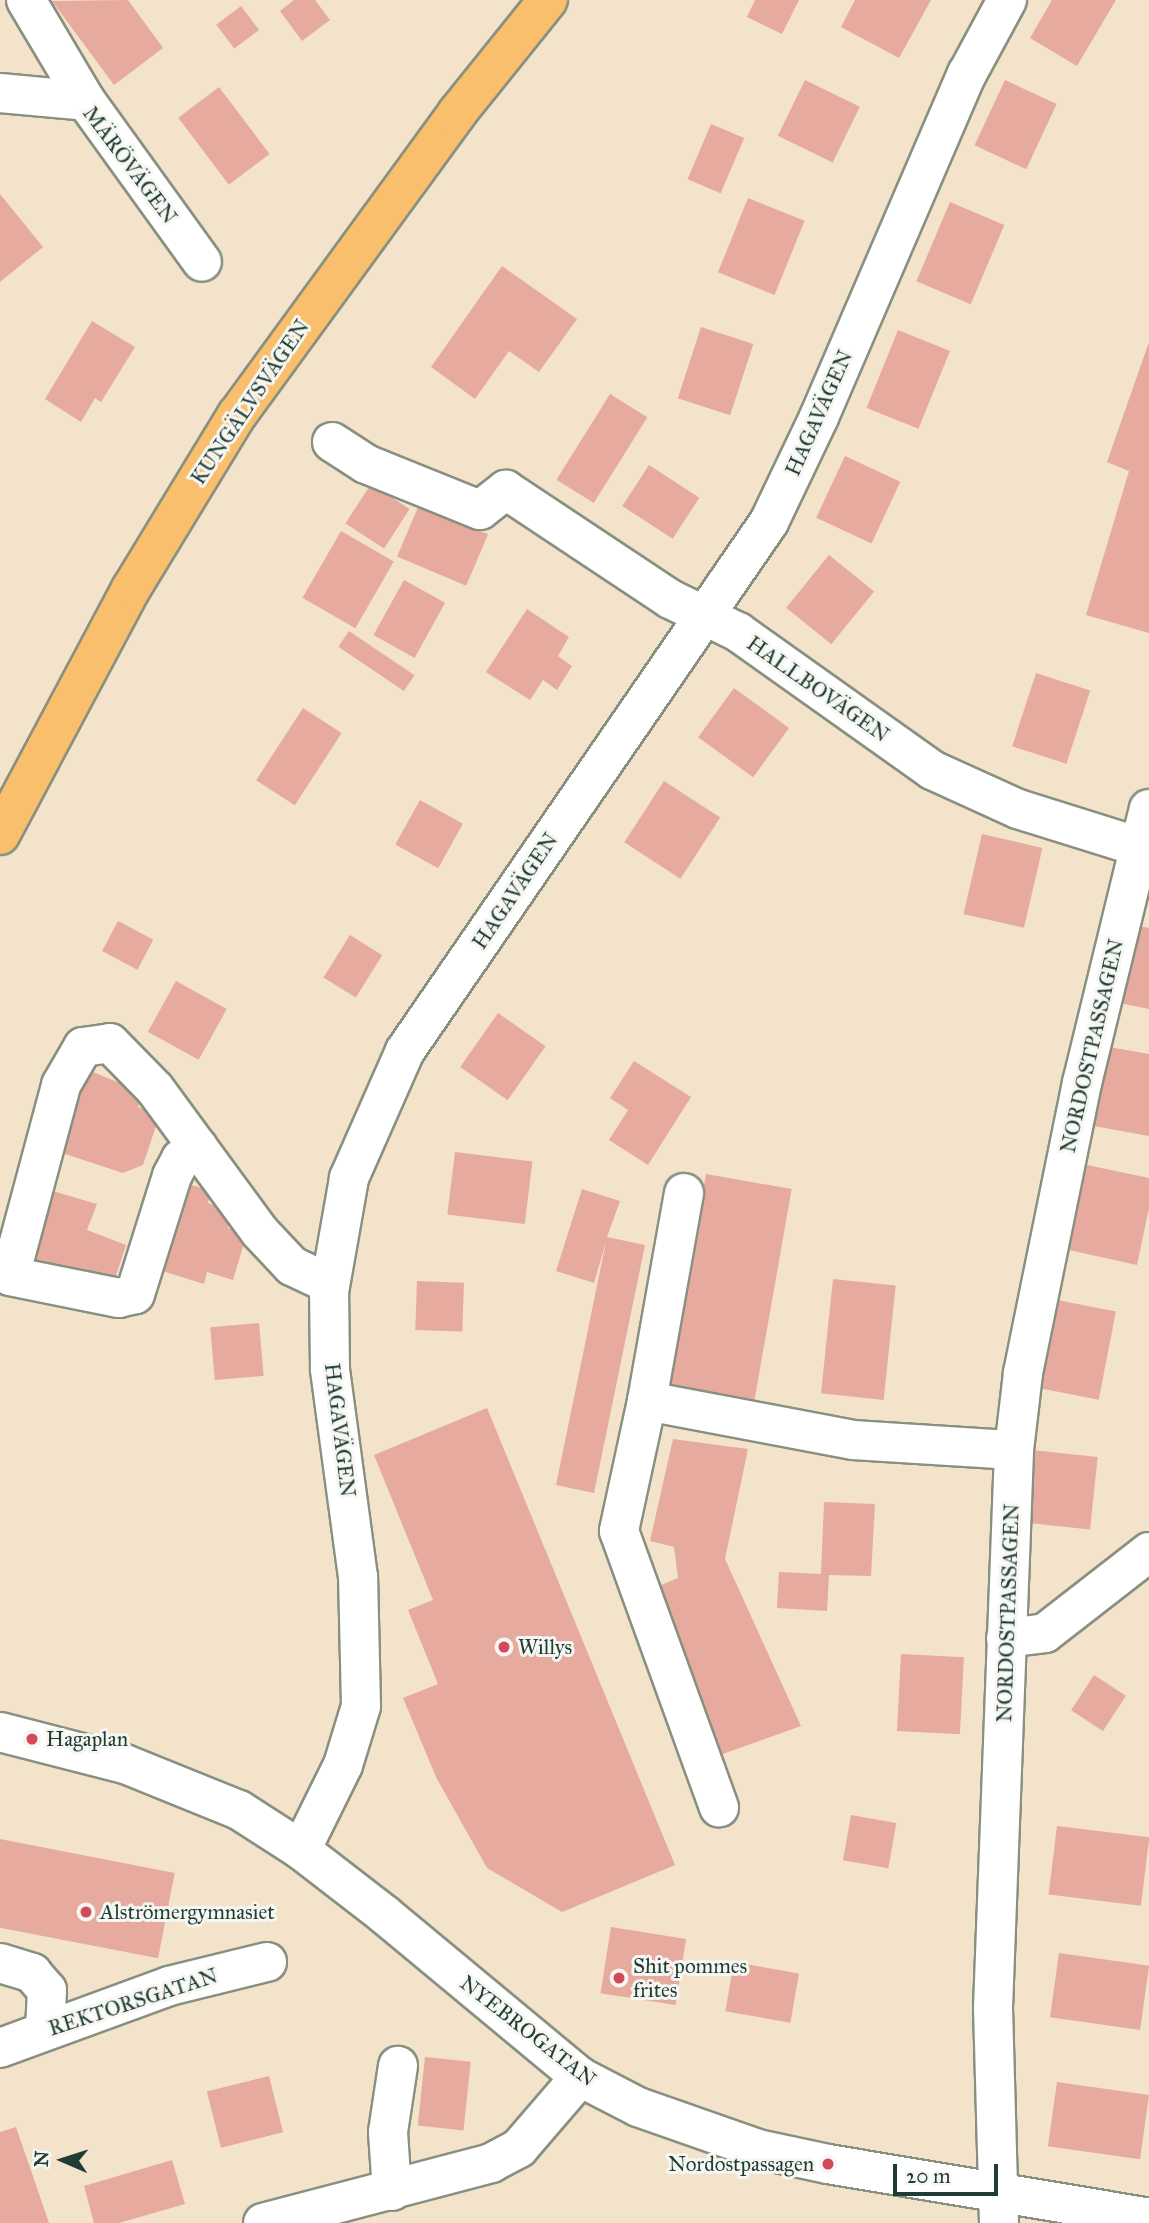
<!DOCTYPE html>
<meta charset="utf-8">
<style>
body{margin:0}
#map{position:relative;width:1149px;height:2223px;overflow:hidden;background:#f3e3cb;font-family:"IM FELL Great Primer",serif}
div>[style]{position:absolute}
.building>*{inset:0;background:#e6aa9f;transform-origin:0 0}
.roads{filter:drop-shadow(2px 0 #899080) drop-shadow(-2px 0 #899080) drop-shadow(0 2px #899080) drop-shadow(0 -2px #899080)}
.minor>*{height:38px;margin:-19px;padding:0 19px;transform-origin:19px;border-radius:19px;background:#fff}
.major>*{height:38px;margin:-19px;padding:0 19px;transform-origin:19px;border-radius:19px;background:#f9bf6c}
.dots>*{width:19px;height:19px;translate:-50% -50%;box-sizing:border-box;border:4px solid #f6f6f2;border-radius:50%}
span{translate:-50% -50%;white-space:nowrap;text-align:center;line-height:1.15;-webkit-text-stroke:6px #f6f6f2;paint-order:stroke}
.street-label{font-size:21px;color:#1f3d34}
.poi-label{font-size:21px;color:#1f3d34}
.left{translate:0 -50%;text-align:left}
.right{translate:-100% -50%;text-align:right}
.north{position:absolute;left:28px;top:2125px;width:70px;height:70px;-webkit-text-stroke:5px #f6f6f2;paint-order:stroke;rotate:273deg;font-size:19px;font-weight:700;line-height:28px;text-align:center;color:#1f3d34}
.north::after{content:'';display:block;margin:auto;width:24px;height:32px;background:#1f3d34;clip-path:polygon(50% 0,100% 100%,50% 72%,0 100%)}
.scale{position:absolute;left:893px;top:2164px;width:105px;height:32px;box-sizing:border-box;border:4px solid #1f3d34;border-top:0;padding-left:9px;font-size:21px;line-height:24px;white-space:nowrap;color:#1f3d34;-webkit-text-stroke:5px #f6f6f2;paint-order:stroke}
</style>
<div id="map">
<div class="building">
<i style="clip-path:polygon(128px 0,163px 48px,114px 85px,52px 1px)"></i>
<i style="clip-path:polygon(294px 0,315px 0,330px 20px,302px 41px,280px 11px)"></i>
<i style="clip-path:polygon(755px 0,799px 0,782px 34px,747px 17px)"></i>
<i style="clip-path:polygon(855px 0,931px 0,899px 58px,841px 27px)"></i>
<i style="clip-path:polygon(1052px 0,1116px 0,1077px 66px,1030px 38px)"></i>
<i style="left:241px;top:6px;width:30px;height:31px;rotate:53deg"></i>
<i style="left:805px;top:80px;width:61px;height:62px;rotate:26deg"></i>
<i style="left:1005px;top:80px;width:57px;height:72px;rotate:25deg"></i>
<i style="left:219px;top:87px;width:84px;height:51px;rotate:53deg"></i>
<i style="left:711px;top:124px;width:36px;height:60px;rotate:23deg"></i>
<i style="clip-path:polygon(0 194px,43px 247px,0 282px)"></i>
<i style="left:748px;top:198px;width:61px;height:80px;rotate:22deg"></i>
<i style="left:950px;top:202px;width:59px;height:86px;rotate:23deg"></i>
<i style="clip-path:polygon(502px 266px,577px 319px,539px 372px,509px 351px,475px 399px,431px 367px)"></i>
<i style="clip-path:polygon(92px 321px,135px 347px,101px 402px,95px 398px,81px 422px,45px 399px)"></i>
<i style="left:701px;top:327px;width:55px;height:75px;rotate:18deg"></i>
<i style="left:898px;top:330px;width:56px;height:84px;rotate:22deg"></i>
<i style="clip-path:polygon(1149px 342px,1149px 633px,1086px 615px,1129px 471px,1107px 462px)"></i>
<i style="left:610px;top:394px;width:44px;height:101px;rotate:32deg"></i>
<i style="left:845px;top:456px;width:61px;height:68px;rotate:25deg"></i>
<i style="left:649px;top:465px;width:60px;height:49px;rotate:33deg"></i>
<i style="left:371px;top:484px;width:46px;height:47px;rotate:33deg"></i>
<i style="left:419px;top:505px;width:75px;height:56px;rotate:23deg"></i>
<i style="left:341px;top:531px;width:61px;height:77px;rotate:30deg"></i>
<i style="left:829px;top:555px;width:58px;height:68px;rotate:39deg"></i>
<i style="left:404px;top:580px;width:47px;height:63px;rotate:29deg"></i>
<i style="clip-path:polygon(527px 609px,569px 637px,558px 656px,572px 666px,557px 690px,543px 680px,530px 700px,486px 672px)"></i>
<i style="left:349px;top:631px;width:79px;height:19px;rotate:34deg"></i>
<i style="left:1036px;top:673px;width:57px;height:77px;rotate:18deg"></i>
<i style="left:734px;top:688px;width:68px;height:61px;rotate:36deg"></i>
<i style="left:303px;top:708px;width:46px;height:86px;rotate:33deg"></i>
<i style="left:664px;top:781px;width:67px;height:73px;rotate:33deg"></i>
<i style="left:420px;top:800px;width:49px;height:51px;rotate:29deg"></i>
<i style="left:982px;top:834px;width:62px;height:82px;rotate:13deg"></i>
<i style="left:118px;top:921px;width:40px;height:34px;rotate:28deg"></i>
<i style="clip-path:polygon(1135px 925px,1149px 928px,1149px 1009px,1120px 1003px)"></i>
<i style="left:350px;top:935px;width:38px;height:50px;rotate:32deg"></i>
<i style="left:176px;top:981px;width:58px;height:58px;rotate:29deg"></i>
<i style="left:498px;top:1013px;width:58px;height:66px;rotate:35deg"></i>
<i style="clip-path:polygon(1109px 1047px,1149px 1054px,1149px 1136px,1094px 1126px)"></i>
<i style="clip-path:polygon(634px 1061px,691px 1097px,648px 1165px,609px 1140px,628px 1110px,610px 1098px)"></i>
<i style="clip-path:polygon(88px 1070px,144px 1093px,138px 1107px,160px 1114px,143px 1165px,123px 1173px,56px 1151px)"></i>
<i style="left:455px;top:1152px;width:78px;height:63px;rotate:7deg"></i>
<i style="clip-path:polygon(1087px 1165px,1149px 1178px,1149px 1208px,1137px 1265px,1069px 1250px)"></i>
<i style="left:706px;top:1174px;width:87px;height:217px;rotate:10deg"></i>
<i style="clip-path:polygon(186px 1183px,211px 1191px,208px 1203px,233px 1211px,228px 1228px,247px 1233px,233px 1280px,207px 1272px,204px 1284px,156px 1269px)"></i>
<i style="clip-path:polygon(46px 1189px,97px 1204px,87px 1230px,126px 1245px,111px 1291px,22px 1266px)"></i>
<i style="clip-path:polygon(582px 1189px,620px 1201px,607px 1237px,645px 1245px,594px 1493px,556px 1485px,606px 1242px,594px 1283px,556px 1271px)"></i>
<i style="left:833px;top:1279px;width:63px;height:115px;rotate:6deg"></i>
<i style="left:417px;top:1281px;width:47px;height:49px;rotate:2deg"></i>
<i style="left:1057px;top:1300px;width:60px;height:90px;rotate:11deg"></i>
<i style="left:259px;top:1323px;width:53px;height:49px;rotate:85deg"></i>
<i style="clip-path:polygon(487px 1408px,675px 1865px,562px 1912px,487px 1868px,436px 1777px,403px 1698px,438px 1684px,408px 1610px,433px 1600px,374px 1455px)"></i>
<i style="clip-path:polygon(673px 1439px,748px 1449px,725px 1559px,801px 1726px,720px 1755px,654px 1588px,678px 1578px,674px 1547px,650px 1541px)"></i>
<i style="left:1032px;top:1450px;width:66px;height:73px;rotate:6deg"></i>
<i style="clip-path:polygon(824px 1502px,875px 1504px,871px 1576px,829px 1575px,827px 1611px,777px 1608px,779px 1572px,821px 1574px)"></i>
<i style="left:901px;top:1654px;width:63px;height:77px;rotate:3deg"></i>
<i style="left:1094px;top:1675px;width:38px;height:42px;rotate:33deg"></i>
<i style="left:851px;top:1815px;width:46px;height:46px;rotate:10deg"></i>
<i style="left:1057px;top:1826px;width:93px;height:69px;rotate:7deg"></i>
<i style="left:0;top:1839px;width:178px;height:87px;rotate:11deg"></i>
<i style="left:611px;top:1927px;width:76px;height:67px;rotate:9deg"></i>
<i style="left:1059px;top:1953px;width:91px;height:65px;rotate:8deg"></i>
<i style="left:734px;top:1962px;width:66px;height:50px;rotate:10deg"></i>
<i style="left:425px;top:2057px;width:46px;height:69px;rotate:6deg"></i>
<i style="left:269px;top:2076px;width:58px;height:64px;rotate:76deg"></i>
<i style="left:1057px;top:2082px;width:93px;height:65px;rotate:8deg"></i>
<i style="clip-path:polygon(16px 2127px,49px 2223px,0 2223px,0 2132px)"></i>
<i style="clip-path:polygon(172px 2160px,185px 2204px,119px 2223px,94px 2223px,84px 2186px)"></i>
</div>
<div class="roads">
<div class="minor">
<i style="left:26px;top:0;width:117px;rotate:59.3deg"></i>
<i style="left:0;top:93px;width:86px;rotate:5.3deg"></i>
<i style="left:86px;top:101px;width:198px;rotate:54.2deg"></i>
<i style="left:332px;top:442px;width:40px;rotate:32.9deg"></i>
<i style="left:366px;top:464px;width:123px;rotate:22deg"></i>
<i style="left:480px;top:510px;width:33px;rotate:-38deg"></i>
<i style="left:506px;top:490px;width:197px;rotate:33.6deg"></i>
<i style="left:670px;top:599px;width:76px;rotate:25.9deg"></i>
<i style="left:738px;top:632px;width:238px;rotate:35.4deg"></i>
<i style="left:932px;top:770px;width:94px;rotate:24.4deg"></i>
<i style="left:1018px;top:809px;width:137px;rotate:17.4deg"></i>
<i style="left:198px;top:1147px;width:21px;rotate:145deg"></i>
<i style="left:181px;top:1159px;width:19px;rotate:118deg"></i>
<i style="left:172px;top:1176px;width:124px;rotate:107.4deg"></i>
<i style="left:135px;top:1294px;width:16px;rotate:166deg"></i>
<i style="left:119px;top:1298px;width:111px;rotate:-168.6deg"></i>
<i style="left:10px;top:1276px;width:198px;rotate:-75deg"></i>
<i style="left:61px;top:1085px;width:44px;rotate:-59.9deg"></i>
<i style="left:83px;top:1047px;width:27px;rotate:-8deg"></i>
<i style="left:110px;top:1043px;width:64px;rotate:45.6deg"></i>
<i style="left:155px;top:1089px;width:177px;rotate:53.7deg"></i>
<i style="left:260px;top:1232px;width:47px;rotate:46.7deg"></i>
<i style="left:292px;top:1266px;width:42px;rotate:25.3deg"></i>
<i style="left:684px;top:1193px;width:211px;rotate:100.1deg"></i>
<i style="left:647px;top:1401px;width:210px;rotate:10.7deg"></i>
<i style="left:853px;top:1440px;width:161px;rotate:3.6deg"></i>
<i style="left:647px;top:1401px;width:133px;rotate:102.2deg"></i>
<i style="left:619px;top:1531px;width:294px;rotate:70.1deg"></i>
<i style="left:1006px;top:1638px;width:39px;rotate:-7deg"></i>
<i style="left:1045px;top:1633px;width:132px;rotate:-37.9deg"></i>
<i style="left:0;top:1732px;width:129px;rotate:14.4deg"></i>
<i style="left:125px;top:1764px;width:123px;rotate:22deg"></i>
<i style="left:239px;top:1810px;width:74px;rotate:32.8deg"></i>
<i style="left:301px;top:1850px;width:106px;rotate:37.7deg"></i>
<i style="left:385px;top:1915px;width:254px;rotate:39.7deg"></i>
<i style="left:580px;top:2077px;width:65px;rotate:27.3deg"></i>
<i style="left:638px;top:2107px;width:127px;rotate:19.3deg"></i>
<i style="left:758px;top:2149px;width:72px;rotate:12.1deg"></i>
<i style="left:828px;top:2164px;width:326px;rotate:9.5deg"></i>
<i style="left:301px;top:1850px;width:95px;rotate:-63.7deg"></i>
<i style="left:343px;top:1765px;width:62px;rotate:-73deg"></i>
<i style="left:361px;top:1706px;width:129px;rotate:-91.3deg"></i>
<i style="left:358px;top:1577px;width:210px;rotate:-97.7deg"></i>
<i style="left:330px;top:1369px;width:77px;rotate:-90.7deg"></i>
<i style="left:329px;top:1292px;width:116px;rotate:-80deg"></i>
<i style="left:349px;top:1178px;width:139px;rotate:-66.2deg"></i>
<i style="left:405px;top:1051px;width:642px;rotate:-55.47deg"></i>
<i style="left:769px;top:522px;width:116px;rotate:-64.5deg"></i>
<i style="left:819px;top:417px;width:374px;rotate:-66.7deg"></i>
<i style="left:967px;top:74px;width:84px;rotate:-61.6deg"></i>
<i style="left:0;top:1963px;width:34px;rotate:17deg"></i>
<i style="left:32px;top:1973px;width:23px;rotate:49deg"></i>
<i style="left:47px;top:1990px;width:40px;rotate:92.9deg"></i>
<i style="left:0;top:2048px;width:180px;rotate:-20.1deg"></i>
<i style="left:169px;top:1986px;width:101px;rotate:-13.8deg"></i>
<i style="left:392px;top:2191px;width:59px;rotate:-93.9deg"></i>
<i style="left:388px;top:2132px;width:67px;rotate:-81.4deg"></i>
<i style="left:263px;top:2223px;width:236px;rotate:-14.7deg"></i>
<i style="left:491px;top:2163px;width:32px;rotate:-28deg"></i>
<i style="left:519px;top:2148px;width:94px;rotate:-49.3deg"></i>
<i style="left:999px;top:2223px;width:215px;rotate:-91.6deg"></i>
<i style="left:993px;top:2008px;width:558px;rotate:-87.84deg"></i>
<i style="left:1014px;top:1450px;width:78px;rotate:-83.3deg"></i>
<i style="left:1023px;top:1373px;width:296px;rotate:-78.5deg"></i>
<i style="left:1082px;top:1083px;width:282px;rotate:-76.3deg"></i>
</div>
<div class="major">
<i style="left:0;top:835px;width:279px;rotate:-62deg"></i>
<i style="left:131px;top:589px;width:204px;rotate:-58.7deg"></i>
<i style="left:237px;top:415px;width:374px;rotate:-53.9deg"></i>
<i style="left:457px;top:113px;width:145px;rotate:-51.2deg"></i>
</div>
</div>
<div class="dots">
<i style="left:504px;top:1647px;background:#d1495b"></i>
<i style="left:32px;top:1739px;background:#d1495b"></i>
<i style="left:86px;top:1912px;background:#d1495b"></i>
<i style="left:619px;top:1978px;background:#d1495b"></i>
<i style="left:828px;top:2164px;background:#d1495b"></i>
</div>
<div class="street-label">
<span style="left:130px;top:165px;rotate:53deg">MÄRÖVÄGEN</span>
<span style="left:250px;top:402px;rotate:-56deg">KUNGÄLVSVÄGEN</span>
<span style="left:819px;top:413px;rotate:-66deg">HAGAVÄGEN</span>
<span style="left:818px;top:689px;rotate:35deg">HALLBOVÄGEN</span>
<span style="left:515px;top:891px;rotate:-56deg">HAGAVÄGEN</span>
<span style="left:1092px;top:1046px;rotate:-77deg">NORDOSTPASSAGEN</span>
<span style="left:340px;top:1430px;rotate:83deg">HAGAVÄGEN</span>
<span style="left:1008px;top:1613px;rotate:-88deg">NORDOSTPASSAGEN</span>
<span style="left:133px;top:2002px;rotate:-18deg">REKTORSGATAN</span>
<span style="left:528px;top:2031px;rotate:38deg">NYEBROGATAN</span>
</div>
<div class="poi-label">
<span class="left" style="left:518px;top:1647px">Willys</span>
<span class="left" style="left:46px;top:1739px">Hagaplan</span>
<span class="left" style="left:100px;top:1912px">Alströmergymnasiet</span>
<span class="left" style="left:633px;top:1978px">Shit pommes<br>frites</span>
<span class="right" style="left:814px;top:2164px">Nordostpassagen</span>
</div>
<div class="north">N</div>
<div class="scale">20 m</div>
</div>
